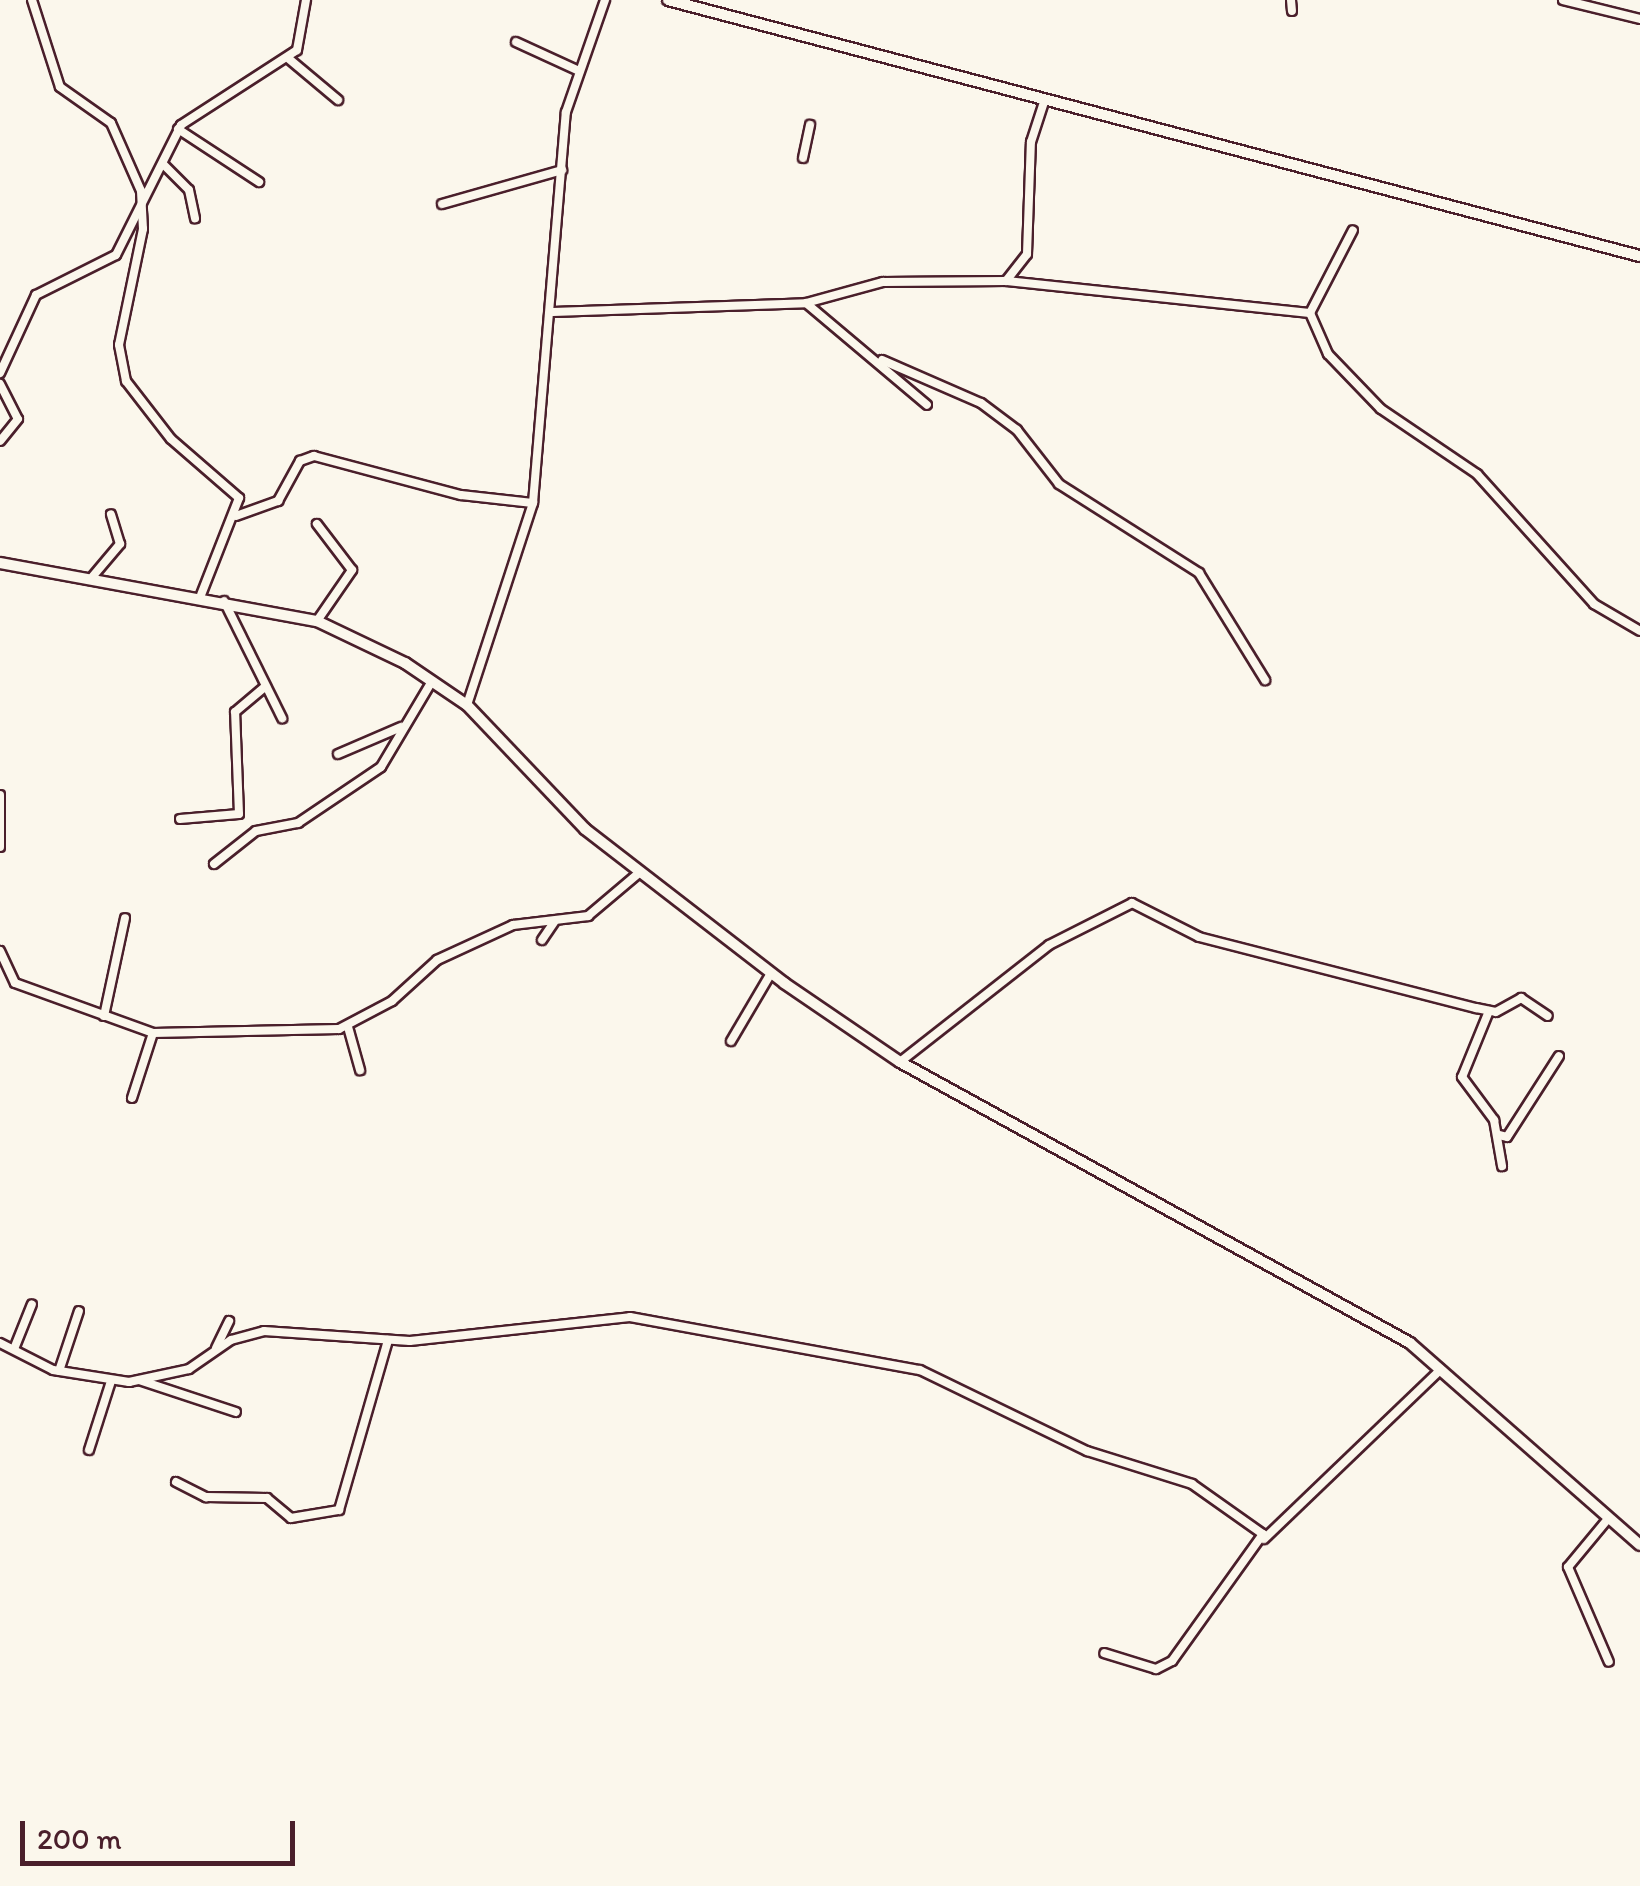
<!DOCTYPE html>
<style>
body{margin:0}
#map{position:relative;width:1640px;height:1886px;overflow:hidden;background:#fbf7ec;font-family:Itim,sans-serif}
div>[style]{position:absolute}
.roads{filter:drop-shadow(2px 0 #4a1f2b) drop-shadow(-2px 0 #4a1f2b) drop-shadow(0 2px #4a1f2b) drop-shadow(0 -2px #4a1f2b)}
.street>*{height:8px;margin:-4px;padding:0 4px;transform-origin:4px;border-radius:4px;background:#fbf7ec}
.secondary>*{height:10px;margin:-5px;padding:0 5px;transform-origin:5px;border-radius:5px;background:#fbf7ec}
span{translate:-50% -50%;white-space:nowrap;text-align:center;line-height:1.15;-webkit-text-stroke:10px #fbf7ec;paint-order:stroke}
.scale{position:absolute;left:20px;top:1821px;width:275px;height:45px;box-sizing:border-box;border:5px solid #4a1f2b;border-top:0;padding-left:12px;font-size:30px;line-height:35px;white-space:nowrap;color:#4a1f2b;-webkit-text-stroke:8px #fbf7ec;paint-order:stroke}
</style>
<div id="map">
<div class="roads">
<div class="street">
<i style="left:32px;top:0;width:91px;rotate:72.2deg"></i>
<i style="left:60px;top:87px;width:62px;rotate:35.2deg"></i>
<i style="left:111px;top:123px;width:74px;rotate:66.2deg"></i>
<i style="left:141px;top:191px;width:38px;rotate:87deg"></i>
<i style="left:143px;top:229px;width:118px;rotate:101.7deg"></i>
<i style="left:119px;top:345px;width:37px;rotate:79deg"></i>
<i style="left:126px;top:381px;width:73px;rotate:52.2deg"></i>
<i style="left:171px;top:439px;width:90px;rotate:40.9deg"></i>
<i style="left:239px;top:498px;width:104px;rotate:111.4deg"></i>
<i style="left:1291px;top:0;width:11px;rotate:85deg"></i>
<i style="left:1563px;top:0;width:79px;rotate:13.9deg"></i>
<i style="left:516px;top:42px;width:67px;rotate:24.7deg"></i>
<i style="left:289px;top:59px;width:64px;rotate:39.9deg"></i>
<i style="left:178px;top:129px;width:97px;rotate:33.2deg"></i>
<i style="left:803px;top:158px;width:34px;rotate:-78deg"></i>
<i style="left:164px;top:165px;width:35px;rotate:45deg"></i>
<i style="left:189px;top:190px;width:29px;rotate:78deg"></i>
<i style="left:442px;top:204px;width:125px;rotate:-15.8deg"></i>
<i style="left:1006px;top:281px;width:306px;rotate:6deg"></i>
<i style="left:1310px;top:313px;width:45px;rotate:66.3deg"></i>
<i style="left:1328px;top:354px;width:76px;rotate:46.1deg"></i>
<i style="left:1381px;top:409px;width:116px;rotate:34.1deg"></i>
<i style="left:1477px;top:474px;width:175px;rotate:48deg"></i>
<i style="left:1594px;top:604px;width:53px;rotate:30.4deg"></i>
<i style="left:806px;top:303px;width:158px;rotate:40.1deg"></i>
<i style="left:553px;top:312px;width:253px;rotate:-2deg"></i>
<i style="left:806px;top:303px;width:80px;rotate:-15.3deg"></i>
<i style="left:883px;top:282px;width:123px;rotate:-0.5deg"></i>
<i style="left:1006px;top:281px;width:34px;rotate:-52deg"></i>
<i style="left:1027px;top:254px;width:112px;rotate:-88deg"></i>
<i style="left:1031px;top:142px;width:45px;rotate:-72deg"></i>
<i style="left:1310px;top:313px;width:93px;rotate:-62.6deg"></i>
<i style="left:882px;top:360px;width:108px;rotate:23.5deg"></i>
<i style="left:981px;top:403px;width:45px;rotate:36.9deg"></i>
<i style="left:1017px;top:430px;width:68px;rotate:52.1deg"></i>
<i style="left:1059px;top:484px;width:166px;rotate:32.4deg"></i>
<i style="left:1199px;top:573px;width:126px;rotate:58.3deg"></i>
<i style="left:0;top:373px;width:86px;rotate:-65.2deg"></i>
<i style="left:36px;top:295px;width:89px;rotate:-26.6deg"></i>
<i style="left:116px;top:255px;width:145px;rotate:-63.4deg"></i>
<i style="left:181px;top:125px;width:138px;rotate:-32.9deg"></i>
<i style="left:297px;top:50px;width:51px;rotate:-79.8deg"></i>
<i style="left:0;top:384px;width:39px;rotate:63deg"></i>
<i style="left:18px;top:419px;width:28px;rotate:129deg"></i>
<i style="left:236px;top:516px;width:45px;rotate:-19.7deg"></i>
<i style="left:278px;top:501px;width:46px;rotate:-61.2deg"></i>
<i style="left:300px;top:461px;width:15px;rotate:-20deg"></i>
<i style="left:314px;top:456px;width:152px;rotate:14.9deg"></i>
<i style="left:461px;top:495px;width:72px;rotate:6.3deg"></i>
<i style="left:93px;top:576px;width:42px;rotate:-49.8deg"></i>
<i style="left:120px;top:544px;width:31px;rotate:-107deg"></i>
<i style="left:224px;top:601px;width:131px;rotate:63.6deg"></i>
<i style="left:317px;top:621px;width:62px;rotate:-55.5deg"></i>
<i style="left:352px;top:570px;width:58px;rotate:-127.3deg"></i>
<i style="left:467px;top:705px;width:213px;rotate:-71.9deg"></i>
<i style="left:533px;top:503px;width:392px;rotate:-85.2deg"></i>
<i style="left:566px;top:112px;width:119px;rotate:-70.8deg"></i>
<i style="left:338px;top:754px;width:69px;rotate:-23.2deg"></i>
<i style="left:0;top:795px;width:52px;rotate:90deg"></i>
<i style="left:180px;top:819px;width:59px;rotate:-4.8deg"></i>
<i style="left:239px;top:814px;width:102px;rotate:-92.2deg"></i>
<i style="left:235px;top:712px;width:39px;rotate:-40deg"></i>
<i style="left:214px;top:864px;width:53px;rotate:-38.2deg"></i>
<i style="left:256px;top:831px;width:43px;rotate:-10.8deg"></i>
<i style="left:298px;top:823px;width:100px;rotate:-34deg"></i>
<i style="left:381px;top:767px;width:100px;rotate:-59.3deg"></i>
<i style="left:542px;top:940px;width:22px;rotate:-56deg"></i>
<i style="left:0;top:951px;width:35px;rotate:65deg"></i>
<i style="left:15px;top:983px;width:147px;rotate:19.9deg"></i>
<i style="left:153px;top:1033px;width:186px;rotate:-1.2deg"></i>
<i style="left:339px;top:1029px;width:60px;rotate:-27.8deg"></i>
<i style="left:392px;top:1001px;width:61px;rotate:-42.3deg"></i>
<i style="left:437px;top:960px;width:84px;rotate:-24.7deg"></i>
<i style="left:513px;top:925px;width:76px;rotate:-6.8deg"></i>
<i style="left:588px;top:916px;width:68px;rotate:-40.2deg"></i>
<i style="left:1489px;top:1011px;width:71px;rotate:112.2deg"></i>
<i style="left:1462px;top:1077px;width:54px;rotate:53.3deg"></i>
<i style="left:1494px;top:1120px;width:47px;rotate:80.1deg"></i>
<i style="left:104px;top:1016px;width:100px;rotate:-77.9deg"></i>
<i style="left:348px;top:1027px;width:45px;rotate:74.4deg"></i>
<i style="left:731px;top:1041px;width:79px;rotate:-59.5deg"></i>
<i style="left:900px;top:1062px;width:189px;rotate:-38.1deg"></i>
<i style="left:1049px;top:945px;width:93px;rotate:-26.8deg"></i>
<i style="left:1132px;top:903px;width:75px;rotate:26.9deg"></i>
<i style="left:1199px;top:937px;width:286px;rotate:14.4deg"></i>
<i style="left:1476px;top:1008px;width:20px;rotate:11deg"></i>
<i style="left:1496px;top:1012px;width:29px;rotate:-29deg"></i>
<i style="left:1521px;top:998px;width:32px;rotate:34deg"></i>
<i style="left:132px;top:1098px;width:68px;rotate:-72.1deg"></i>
<i style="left:1499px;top:1135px;width:8px;rotate:14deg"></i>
<i style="left:1507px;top:1137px;width:96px;rotate:-57.3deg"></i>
<i style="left:0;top:1343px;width:59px;rotate:27deg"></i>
<i style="left:53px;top:1370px;width:77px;rotate:9deg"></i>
<i style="left:129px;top:1382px;width:61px;rotate:-12.2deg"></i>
<i style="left:189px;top:1369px;width:51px;rotate:-34.6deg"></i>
<i style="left:231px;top:1340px;width:34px;rotate:-15deg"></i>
<i style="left:264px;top:1331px;width:146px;rotate:3.9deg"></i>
<i style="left:410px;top:1341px;width:221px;rotate:-6.2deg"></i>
<i style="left:630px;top:1317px;width:295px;rotate:10.4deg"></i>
<i style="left:920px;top:1370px;width:186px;rotate:25.9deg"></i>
<i style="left:1087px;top:1451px;width:110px;rotate:17.4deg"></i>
<i style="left:1192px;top:1484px;width:87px;rotate:35.2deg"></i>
<i style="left:1263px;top:1534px;width:156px;rotate:125.6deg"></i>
<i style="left:1172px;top:1661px;width:18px;rotate:153deg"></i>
<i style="left:1156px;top:1669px;width:54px;rotate:-162.9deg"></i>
<i style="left:216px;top:1348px;width:30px;rotate:-64deg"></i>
<i style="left:14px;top:1349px;width:48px;rotate:-68.2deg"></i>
<i style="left:59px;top:1371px;width:63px;rotate:-71.6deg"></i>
<i style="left:139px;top:1380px;width:102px;rotate:18.3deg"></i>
<i style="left:89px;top:1450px;width:72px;rotate:-72.3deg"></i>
<i style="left:176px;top:1482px;width:34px;rotate:27deg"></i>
<i style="left:206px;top:1497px;width:61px;rotate:0.9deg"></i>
<i style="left:267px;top:1498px;width:31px;rotate:40deg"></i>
<i style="left:291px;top:1518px;width:49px;rotate:-9.5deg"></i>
<i style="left:339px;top:1510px;width:177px;rotate:-73.9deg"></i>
<i style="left:1607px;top:1520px;width:61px;rotate:129.7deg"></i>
<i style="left:1568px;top:1567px;width:103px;rotate:66.7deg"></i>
<i style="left:1264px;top:1539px;width:245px;rotate:-43.8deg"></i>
</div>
<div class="secondary">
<i style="left:668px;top:0;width:1005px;rotate:14.76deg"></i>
<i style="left:0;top:563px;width:322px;rotate:10.4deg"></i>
<i style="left:317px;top:621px;width:98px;rotate:25.5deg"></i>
<i style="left:405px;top:663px;width:75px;rotate:34.1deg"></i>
<i style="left:467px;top:705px;width:171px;rotate:46.4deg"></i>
<i style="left:585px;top:829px;width:252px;rotate:37.7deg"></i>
<i style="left:784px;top:983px;width:140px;rotate:34.3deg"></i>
<i style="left:900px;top:1062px;width:582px;rotate:28.85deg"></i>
<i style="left:1410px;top:1343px;width:306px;rotate:41.3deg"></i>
</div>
</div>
<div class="scale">200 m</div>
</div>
